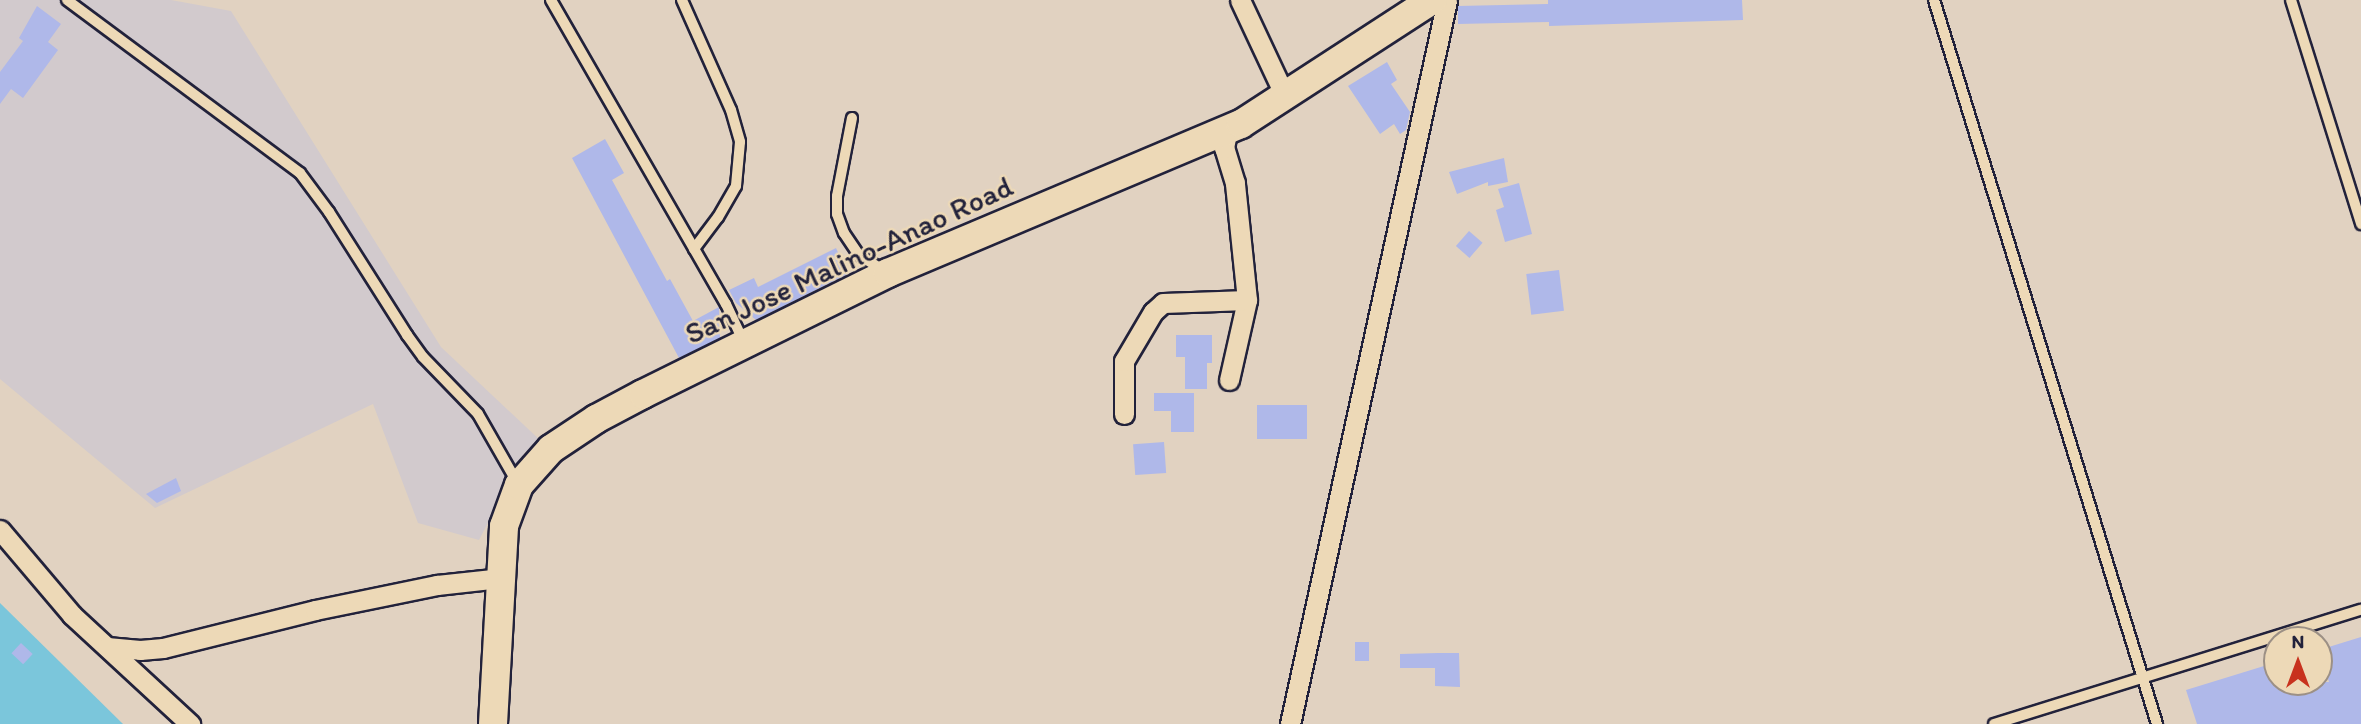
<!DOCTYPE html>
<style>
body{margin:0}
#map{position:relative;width:2361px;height:724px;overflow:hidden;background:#e1d2c1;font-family:Itim,sans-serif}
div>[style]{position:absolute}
.built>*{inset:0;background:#d2cacd}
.water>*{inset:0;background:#7bc6db}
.building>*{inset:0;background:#afb8e9;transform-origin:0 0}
.roads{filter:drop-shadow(2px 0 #22223b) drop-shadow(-2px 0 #22223b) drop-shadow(0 2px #22223b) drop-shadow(0 -2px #22223b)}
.lane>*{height:10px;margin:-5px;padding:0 5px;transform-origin:5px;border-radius:5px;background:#edd9b7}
.street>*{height:19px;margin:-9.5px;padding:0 9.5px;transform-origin:9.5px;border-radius:9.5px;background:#edd9b7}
.secondary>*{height:28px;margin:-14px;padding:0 14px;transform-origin:14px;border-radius:14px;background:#edd9b7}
span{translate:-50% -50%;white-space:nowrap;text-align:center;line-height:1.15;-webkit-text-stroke:5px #edd9b7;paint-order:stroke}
.street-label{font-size:30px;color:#22223b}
.north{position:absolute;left:2263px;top:626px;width:70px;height:70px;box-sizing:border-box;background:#edd9b7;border:2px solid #9c9085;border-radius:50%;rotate:0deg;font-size:19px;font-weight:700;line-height:28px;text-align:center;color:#22223b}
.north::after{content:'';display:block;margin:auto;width:24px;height:32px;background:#c8321e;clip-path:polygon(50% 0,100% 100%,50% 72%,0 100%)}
</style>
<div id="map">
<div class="built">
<i style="clip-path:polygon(0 0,171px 0,231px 11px,441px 347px,542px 442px,525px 452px,479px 540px,418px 523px,373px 404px,155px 508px,0 379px)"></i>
</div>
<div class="water">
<i style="clip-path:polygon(0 603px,123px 724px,0 724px)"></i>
</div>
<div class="building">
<i style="clip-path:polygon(1548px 0,1742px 0,1743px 20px,1549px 26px,1549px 22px,1458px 24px,1458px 6px,1548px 4px)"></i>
<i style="clip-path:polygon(37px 6px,61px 24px,48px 42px,58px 50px,23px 98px,11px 89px,0 104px,0 72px,23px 41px,19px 38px)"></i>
<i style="clip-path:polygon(1387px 62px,1397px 80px,1391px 84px,1410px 112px,1406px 130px,1400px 134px,1394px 124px,1380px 134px,1348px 86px)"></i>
<i style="clip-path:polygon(605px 139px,624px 173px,612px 180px,667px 281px,670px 279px,693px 321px,719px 307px,720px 338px,679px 358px,572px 158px)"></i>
<i style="clip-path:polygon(1504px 158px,1508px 182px,1488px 186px,1488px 182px,1457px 194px,1449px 172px)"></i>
<i style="clip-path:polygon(1519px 183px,1532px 234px,1505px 242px,1496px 210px,1504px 207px,1498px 189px)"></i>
<i style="left:1469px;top:231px;width:18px;height:20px;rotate:41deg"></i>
<i style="clip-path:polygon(836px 248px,848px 274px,756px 320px,736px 303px,729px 290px,754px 278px,758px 287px)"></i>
<i style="left:1559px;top:270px;width:41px;height:33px;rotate:83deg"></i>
<i style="clip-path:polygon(1176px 335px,1212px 335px,1212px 363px,1207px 363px,1207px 389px,1185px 389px,1185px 357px,1176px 357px)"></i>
<i style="clip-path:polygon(1154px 393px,1194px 393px,1194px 432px,1171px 432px,1171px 411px,1154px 411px)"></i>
<i style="left:1257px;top:405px;width:50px;height:34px"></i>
<i style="left:1164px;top:442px;width:31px;height:31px;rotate:86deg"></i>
<i style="clip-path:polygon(176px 478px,181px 491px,157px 503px,146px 494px)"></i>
<i style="clip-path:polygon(2361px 637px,2361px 724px,2197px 724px,2186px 690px,2277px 662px,2277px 682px,2329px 682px,2319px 650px)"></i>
<i style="left:1355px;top:642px;width:14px;height:19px"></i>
<i style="left:21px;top:643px;width:16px;height:14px;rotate:43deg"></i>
<i style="clip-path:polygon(1438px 653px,1459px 653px,1460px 687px,1435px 686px,1435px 668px,1400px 668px,1400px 654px)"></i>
</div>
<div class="roads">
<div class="lane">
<i style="left:67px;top:0;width:290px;rotate:36.6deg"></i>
<i style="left:300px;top:173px;width:49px;rotate:53.4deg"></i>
<i style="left:329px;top:212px;width:146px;rotate:57.6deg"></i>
<i style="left:407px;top:335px;width:27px;rotate:54deg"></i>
<i style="left:423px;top:357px;width:79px;rotate:46deg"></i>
<i style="left:478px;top:414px;width:78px;rotate:60.2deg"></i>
<i style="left:551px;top:0;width:351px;rotate:60.1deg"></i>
<i style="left:726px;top:304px;width:40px;rotate:65deg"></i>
<i style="left:682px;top:0;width:120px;rotate:66deg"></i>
<i style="left:731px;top:110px;width:33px;rotate:74deg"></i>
<i style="left:740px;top:142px;width:44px;rotate:95.2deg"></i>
<i style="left:736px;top:186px;width:36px;rotate:120deg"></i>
<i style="left:718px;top:217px;width:40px;rotate:127deg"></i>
<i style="left:1934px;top:0;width:758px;rotate:72.88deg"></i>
<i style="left:2291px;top:0;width:235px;rotate:72.6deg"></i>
<i style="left:852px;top:118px;width:79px;rotate:100.9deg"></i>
<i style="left:837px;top:196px;width:18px;rotate:90deg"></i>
<i style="left:837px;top:214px;width:20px;rotate:70deg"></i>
<i style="left:844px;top:233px;width:27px;rotate:56deg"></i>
<i style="left:859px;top:255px;width:31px;rotate:32deg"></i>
<i style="left:1994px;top:724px;width:384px;rotate:-17.3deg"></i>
</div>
<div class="street">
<i style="left:1240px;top:0;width:106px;rotate:64.9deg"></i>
<i style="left:1229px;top:380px;width:82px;rotate:-77.3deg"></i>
<i style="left:1124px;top:414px;width:53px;rotate:-90deg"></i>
<i style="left:1124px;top:361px;width:57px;rotate:-59.4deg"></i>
<i style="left:1153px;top:312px;width:13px;rotate:-42deg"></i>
<i style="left:1163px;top:303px;width:84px;rotate:-2deg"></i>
<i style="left:1247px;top:300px;width:118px;rotate:-95.9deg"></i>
<i style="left:1235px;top:183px;width:37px;rotate:-107deg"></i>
<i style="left:1224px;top:148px;width:20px;rotate:-79deg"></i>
<i style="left:0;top:530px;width:111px;rotate:49.7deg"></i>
<i style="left:72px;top:615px;width:161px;rotate:42.7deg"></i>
<i style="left:107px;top:647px;width:33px;rotate:5deg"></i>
<i style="left:140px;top:650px;width:23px;rotate:-5deg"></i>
<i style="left:163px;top:648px;width:157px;rotate:-14deg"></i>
<i style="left:315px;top:610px;width:125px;rotate:-11.6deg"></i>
<i style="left:437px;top:585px;width:63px;rotate:-6.3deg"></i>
<i style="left:1290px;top:724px;width:741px;rotate:-77.76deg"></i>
</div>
<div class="secondary">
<i style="left:493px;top:724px;width:198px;rotate:-86.8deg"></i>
<i style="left:504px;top:526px;width:44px;rotate:-69.9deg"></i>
<i style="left:519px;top:485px;width:48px;rotate:-48.4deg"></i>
<i style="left:551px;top:449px;width:54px;rotate:-33.7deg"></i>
<i style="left:596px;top:419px;width:53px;rotate:-28deg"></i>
<i style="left:643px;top:394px;width:273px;rotate:-26.3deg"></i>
<i style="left:888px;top:273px;width:383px;rotate:-22.9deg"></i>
<i style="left:1241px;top:124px;width:228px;rotate:-33deg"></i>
</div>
</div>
<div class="street-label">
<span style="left:849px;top:260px;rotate:-25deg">San Jose Malino-Anao Road</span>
</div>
<div class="north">N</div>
</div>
